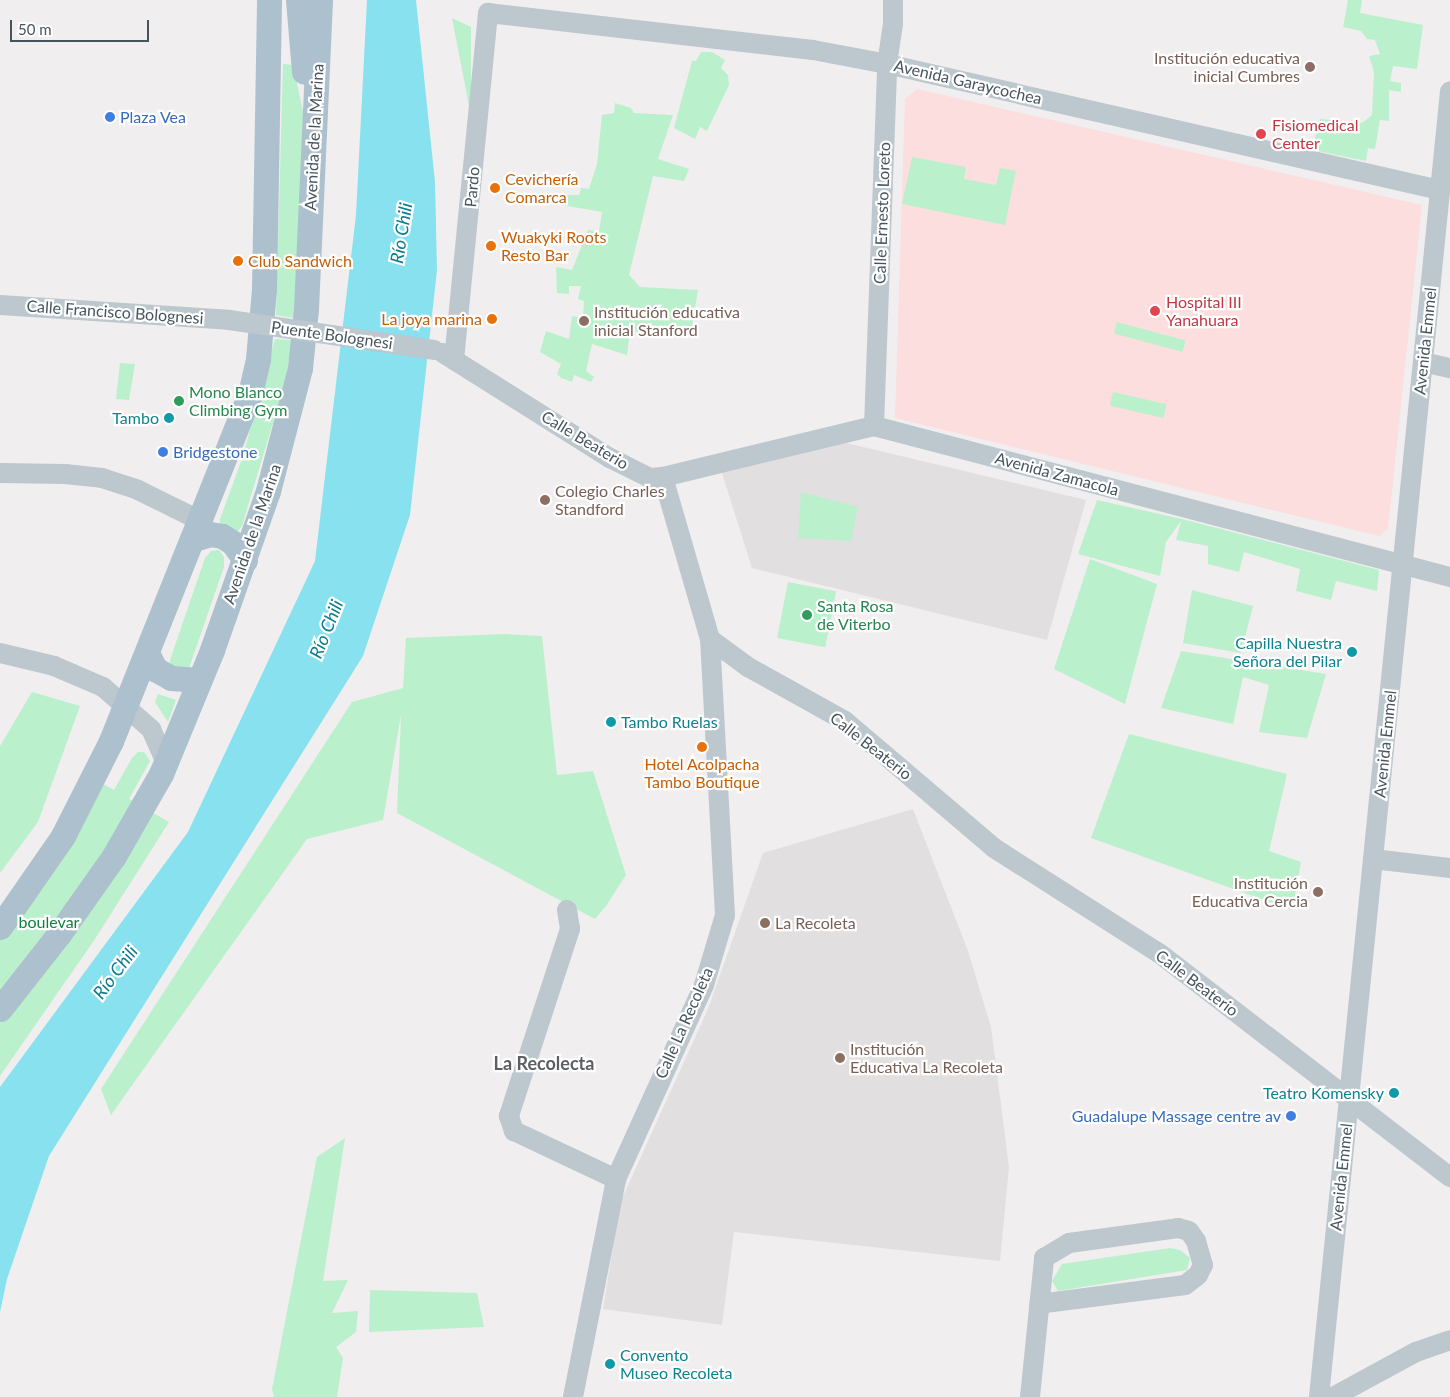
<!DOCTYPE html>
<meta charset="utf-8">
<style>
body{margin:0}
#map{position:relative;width:1450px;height:1397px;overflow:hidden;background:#f1eeef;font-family:Lato,sans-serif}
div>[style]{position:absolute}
.education>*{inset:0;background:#e2dfe1}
.medical>*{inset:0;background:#fcdede}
.green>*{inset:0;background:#bbf0cc;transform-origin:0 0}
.water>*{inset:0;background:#87e1ee}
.minor>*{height:20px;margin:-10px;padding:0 10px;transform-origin:10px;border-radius:10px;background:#bcc7ce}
.major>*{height:25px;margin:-12.5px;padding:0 12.5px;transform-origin:12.5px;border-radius:12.5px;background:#adc0ce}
.minor-bridge>*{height:20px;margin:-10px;padding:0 10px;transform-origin:10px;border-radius:10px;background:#bcc7ce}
.dots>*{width:14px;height:14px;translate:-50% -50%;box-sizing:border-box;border:2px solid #fff;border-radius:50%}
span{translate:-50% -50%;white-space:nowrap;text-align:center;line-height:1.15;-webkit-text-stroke:4.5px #fff;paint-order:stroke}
.education-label{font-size:16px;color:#785e54}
.right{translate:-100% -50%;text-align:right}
.left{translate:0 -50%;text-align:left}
.street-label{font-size:16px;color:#46545d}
.shop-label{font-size:16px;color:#366cbe}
.health-label{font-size:16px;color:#be3a42}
.food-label{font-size:16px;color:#c56008}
.leisure-label{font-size:16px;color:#27864d}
.culture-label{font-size:16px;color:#0d838f}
.park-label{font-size:16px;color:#148042}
.water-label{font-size:18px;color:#0a7c8f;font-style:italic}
.neighbourhood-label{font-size:18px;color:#5b5f64;font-weight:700}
.scale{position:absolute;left:10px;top:20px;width:139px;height:22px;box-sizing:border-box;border:2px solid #46545d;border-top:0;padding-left:6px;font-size:15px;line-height:18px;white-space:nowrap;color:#46545d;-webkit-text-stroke:4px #fff;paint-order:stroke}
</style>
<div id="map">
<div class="education">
<i style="clip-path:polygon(838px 441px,1086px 500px,1047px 640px,752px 568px,722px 473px)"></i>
<i style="clip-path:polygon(913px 809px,968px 951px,991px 1027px,1009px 1167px,1000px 1261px,734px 1232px,722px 1325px,603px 1309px,620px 1203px,708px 1009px,763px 853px)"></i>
</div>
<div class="medical">
<i style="clip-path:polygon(917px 89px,1422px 205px,1388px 529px,1379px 536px,895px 418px,905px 99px)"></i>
</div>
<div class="green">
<i style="clip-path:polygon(1348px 0,1362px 0,1360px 13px,1423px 25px,1417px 69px,1393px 66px,1390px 81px,1401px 83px,1401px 92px,1389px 90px,1389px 121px,1380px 120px,1375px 149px,1368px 148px,1366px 161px,1312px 150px,1320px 119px,1362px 123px,1372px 115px,1374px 72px,1369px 56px,1380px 54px,1375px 40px,1367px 39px,1361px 31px,1343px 27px)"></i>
<i style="clip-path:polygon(452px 18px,471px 27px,471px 116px)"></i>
<i style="clip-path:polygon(701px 52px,712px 52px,725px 60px,721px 68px,728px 75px,729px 85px,707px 131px,700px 127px,695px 139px,674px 128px,692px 61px,696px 61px)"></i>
<i style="clip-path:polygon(283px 64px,293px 65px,307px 130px,294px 318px,276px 315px)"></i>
<i style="clip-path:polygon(615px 103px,631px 108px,634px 113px,673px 115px,658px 159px,689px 169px,684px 181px,653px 176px,629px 275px,640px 287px,698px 290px,692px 328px,669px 325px,667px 336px,630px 331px,627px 355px,592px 344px,586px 371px,594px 377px,591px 382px,574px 375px,572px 382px,561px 378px,557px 374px,561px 364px,540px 352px,546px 331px,569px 339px,572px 316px,583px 318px,584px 301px,578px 299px,581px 286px,569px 286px,569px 294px,557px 293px,556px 267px,572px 270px,588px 230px,599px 231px,602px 212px,562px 205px,561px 195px,579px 195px,581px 188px,589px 189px,597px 164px,602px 115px,614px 113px)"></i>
<i style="clip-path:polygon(912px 157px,966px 167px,964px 179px,996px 185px,1000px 168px,1016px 171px,1005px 225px,902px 204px)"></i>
<i style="left:1117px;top:322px;width:71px;height:12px;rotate:15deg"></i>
<i style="clip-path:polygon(275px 339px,292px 340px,286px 379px,242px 526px,235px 535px,220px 526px,220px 519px,242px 459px)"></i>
<i style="clip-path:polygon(120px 363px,135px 364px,129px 400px,116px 399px)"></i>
<i style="left:1113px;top:392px;width:55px;height:14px;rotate:13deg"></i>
<i style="clip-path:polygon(801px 492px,858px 507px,851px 541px,798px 538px)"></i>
<i style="clip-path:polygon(1097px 500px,1182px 519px,1379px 570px,1377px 591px,1336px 581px,1331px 600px,1296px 591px,1300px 569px,1244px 552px,1239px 572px,1208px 564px,1208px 546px,1176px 540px,1181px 521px,1166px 542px,1160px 576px,1078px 554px)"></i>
<i style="clip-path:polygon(219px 550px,224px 557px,224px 567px,189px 668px,184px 671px,170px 665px,170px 660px,205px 558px,211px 551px)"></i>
<i style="clip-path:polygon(1090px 559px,1157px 584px,1125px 704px,1054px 669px)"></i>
<i style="left:788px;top:582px;width:49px;height:57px;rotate:11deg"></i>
<i style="clip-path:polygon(1192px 590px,1253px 606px,1241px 653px,1183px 643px)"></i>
<i style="clip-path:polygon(504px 634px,542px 636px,557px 775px,593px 771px,626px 875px,606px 906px,595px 919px,397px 813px,401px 715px,383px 820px,307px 839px,111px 1115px,101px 1089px,352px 702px,403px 688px,406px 638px)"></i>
<i style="clip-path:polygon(1181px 651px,1326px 674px,1307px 738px,1259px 732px,1269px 685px,1243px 677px,1233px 724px,1161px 708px)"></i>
<i style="clip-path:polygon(32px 692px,80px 706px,38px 822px,0 873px,0 746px)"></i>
<i style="clip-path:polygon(158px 694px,176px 700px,168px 722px,155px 702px)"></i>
<i style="clip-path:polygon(1129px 734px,1287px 774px,1269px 851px,1301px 862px,1292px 910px,1091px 838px)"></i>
<i style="clip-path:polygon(138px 752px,144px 752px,150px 761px,129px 799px,169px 822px,95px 939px,0 1076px,0 908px,57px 831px,83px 773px,114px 790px,132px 758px)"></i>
<i style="clip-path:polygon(345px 1138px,323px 1281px,348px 1280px,332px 1313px,358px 1311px,356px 1332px,336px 1347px,343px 1358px,337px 1397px,274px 1397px,272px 1389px,317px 1157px)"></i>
<i style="clip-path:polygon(1170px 1248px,1180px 1250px,1190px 1258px,1187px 1270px,1058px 1291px,1052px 1281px,1062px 1264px)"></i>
<i style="clip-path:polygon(370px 1290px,477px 1293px,484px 1327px,369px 1332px)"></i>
</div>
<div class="water">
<i style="clip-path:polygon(367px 0,416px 0,435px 182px,437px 270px,410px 515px,363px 656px,49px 1156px,7px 1279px,0 1312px,0 1087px,188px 832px,315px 561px,356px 215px)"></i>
</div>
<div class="minor">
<i style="left:0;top:305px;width:229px;rotate:3.7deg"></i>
<i style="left:443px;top:353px;width:197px;rotate:32.2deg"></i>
<i style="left:610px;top:458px;width:45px;rotate:26.6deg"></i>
<i style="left:650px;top:478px;width:13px;rotate:-4deg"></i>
<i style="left:663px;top:477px;width:217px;rotate:-13.6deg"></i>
<i style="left:874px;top:426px;width:595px;rotate:14.69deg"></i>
<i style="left:454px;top:360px;width:349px;rotate:-84.4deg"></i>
<i style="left:488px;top:13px;width:327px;rotate:6.5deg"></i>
<i style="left:813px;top:50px;width:75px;rotate:10.7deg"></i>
<i style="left:887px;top:64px;width:567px;rotate:12.84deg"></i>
<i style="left:1423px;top:362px;width:28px;rotate:13deg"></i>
<i style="left:874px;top:426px;width:362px;rotate:-87.9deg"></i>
<i style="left:887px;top:64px;width:40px;rotate:-81.5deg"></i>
<i style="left:893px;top:24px;width:24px;rotate:-90deg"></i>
<i style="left:0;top:473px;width:65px;rotate:0.9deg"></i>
<i style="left:65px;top:474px;width:37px;rotate:6deg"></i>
<i style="left:102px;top:478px;width:38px;rotate:18deg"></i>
<i style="left:138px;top:490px;width:70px;rotate:26.2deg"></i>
<i style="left:710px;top:639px;width:47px;rotate:36.4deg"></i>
<i style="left:748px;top:667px;width:111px;rotate:29.1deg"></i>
<i style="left:845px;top:721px;width:196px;rotate:40.4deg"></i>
<i style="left:994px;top:848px;width:196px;rotate:32.5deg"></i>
<i style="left:1159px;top:953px;width:367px;rotate:37.6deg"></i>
<i style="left:0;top:653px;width:56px;rotate:13.5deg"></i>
<i style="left:54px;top:666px;width:53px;rotate:23.2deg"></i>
<i style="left:103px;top:687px;width:64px;rotate:41.2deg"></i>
<i style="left:151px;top:729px;width:37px;rotate:66deg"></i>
<i style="left:1373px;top:859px;width:78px;rotate:6.7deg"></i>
<i style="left:567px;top:910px;width:19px;rotate:81deg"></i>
<i style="left:570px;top:929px;width:197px;rotate:108.1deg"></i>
<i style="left:509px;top:1116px;width:16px;rotate:72deg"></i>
<i style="left:514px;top:1131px;width:113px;rotate:25.2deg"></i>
<i style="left:573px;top:1397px;width:222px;rotate:-78.8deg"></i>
<i style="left:616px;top:1179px;width:213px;rotate:-65.6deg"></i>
<i style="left:704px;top:985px;width:73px;rotate:-73.3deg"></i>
<i style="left:725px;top:915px;width:276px;rotate:-93.1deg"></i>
<i style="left:710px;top:639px;width:169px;rotate:-106.2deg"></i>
<i style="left:1030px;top:1397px;width:140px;rotate:-84.2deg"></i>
<i style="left:1044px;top:1258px;width:29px;rotate:-31deg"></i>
<i style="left:1069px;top:1243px;width:110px;rotate:-7.8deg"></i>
<i style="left:1178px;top:1228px;width:11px;rotate:15deg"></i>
<i style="left:1189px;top:1231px;width:12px;rotate:55deg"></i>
<i style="left:1196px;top:1241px;width:25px;rotate:74deg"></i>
<i style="left:1203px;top:1265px;width:11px;rotate:117deg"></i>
<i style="left:1198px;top:1275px;width:16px;rotate:142deg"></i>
<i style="left:1185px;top:1285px;width:147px;rotate:172.6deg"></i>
<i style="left:1319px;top:1397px;width:1312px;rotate:-84.27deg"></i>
<i style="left:1333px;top:1397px;width:94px;rotate:-28.5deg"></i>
<i style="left:1416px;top:1352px;width:36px;rotate:-19deg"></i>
</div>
<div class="major">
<i style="left:298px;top:0;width:72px;rotate:85.2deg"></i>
<i style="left:194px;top:539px;width:17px;rotate:-17deg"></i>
<i style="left:210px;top:534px;width:12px;rotate:9deg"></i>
<i style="left:222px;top:536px;width:13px;rotate:32deg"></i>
<i style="left:233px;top:543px;width:21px;rotate:55deg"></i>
<i style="left:148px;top:655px;width:16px;rotate:63deg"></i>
<i style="left:155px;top:669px;width:18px;rotate:29deg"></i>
<i style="left:171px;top:678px;width:28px;rotate:4deg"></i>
<i style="left:0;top:927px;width:111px;rotate:-55.3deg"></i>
<i style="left:63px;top:836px;width:106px;rotate:-63.2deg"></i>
<i style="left:111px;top:741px;width:374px;rotate:-68.2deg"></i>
<i style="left:250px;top:394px;width:36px;rotate:-77deg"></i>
<i style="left:258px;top:359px;width:70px;rotate:-85.1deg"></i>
<i style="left:264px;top:289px;width:289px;rotate:-89deg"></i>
<i style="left:0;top:1009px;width:95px;rotate:-51.8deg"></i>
<i style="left:59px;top:934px;width:95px;rotate:-54.8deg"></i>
<i style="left:114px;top:856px;width:95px;rotate:-60.2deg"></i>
<i style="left:161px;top:774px;width:134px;rotate:-67.6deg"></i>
<i style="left:212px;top:650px;width:169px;rotate:-70.6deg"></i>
<i style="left:268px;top:491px;width:127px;rotate:-75.4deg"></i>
<i style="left:300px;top:368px;width:59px;rotate:-84.2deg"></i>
<i style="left:306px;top:309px;width:309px;rotate:-87.4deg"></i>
</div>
<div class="minor-bridge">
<i style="left:229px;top:320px;width:207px;rotate:8.3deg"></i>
</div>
<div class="dots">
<i style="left:1310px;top:67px;background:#8d6e63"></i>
<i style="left:110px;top:117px;background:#3f7fe0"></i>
<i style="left:1261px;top:134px;background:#e0444e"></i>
<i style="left:495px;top:188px;background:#e8710a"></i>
<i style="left:491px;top:246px;background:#e8710a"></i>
<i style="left:238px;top:261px;background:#e8710a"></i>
<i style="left:1155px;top:311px;background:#e0444e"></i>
<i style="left:492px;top:319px;background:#e8710a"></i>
<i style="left:584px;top:321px;background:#8d6e63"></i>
<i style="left:179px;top:401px;background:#2e9e5b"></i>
<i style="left:169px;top:418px;background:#0f9aa8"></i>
<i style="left:163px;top:452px;background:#3f7fe0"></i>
<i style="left:545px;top:500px;background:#8d6e63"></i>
<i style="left:807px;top:615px;background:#2e9e5b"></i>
<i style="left:1352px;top:652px;background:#0f9aa8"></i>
<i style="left:611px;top:722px;background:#0f9aa8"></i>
<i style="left:702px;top:747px;background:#e8710a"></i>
<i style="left:1318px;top:892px;background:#8d6e63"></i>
<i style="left:765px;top:923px;background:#8d6e63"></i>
<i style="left:840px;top:1058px;background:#8d6e63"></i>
<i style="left:1394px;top:1093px;background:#0f9aa8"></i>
<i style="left:1291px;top:1116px;background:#3f7fe0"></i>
<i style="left:610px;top:1364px;background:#0f9aa8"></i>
</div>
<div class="education-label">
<span class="right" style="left:1300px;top:67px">Institución educativa<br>inicial Cumbres</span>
<span class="left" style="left:594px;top:321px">Institución educativa<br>inicial Stanford</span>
<span class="left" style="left:555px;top:500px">Colegio Charles<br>Standford</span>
<span class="right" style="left:1308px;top:892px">Institución<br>Educativa Cercia</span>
<span class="left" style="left:775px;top:923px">La Recoleta</span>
<span class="left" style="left:850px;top:1058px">Institución<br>Educativa La Recoleta</span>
</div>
<div class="street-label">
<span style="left:968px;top:82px;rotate:13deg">Avenida Garaycochea</span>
<span style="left:314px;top:137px;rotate:-87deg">Avenida de la Marina</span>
<span style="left:472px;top:187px;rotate:-85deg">Pardo</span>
<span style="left:882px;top:213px;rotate:-88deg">Calle Ernesto Loreto</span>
<span style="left:115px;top:312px;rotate:4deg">Calle Francisco Bolognesi</span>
<span style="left:332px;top:335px;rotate:8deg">Puente Bolognesi</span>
<span style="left:1425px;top:341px;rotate:-84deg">Avenida Emmel</span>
<span style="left:585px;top:440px;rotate:31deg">Calle Beaterio</span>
<span style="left:1057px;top:474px;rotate:15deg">Avenida Zamacola</span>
<span style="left:252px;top:534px;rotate:-71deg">Avenida de la Marina</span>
<span style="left:1385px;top:744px;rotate:-84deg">Avenida Emmel</span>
<span style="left:871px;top:746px;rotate:38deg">Calle Beaterio</span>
<span style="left:1197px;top:983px;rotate:37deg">Calle Beaterio</span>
<span style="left:684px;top:1023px;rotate:-66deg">Calle La Recoleta</span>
<span style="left:1341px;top:1177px;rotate:-84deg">Avenida Emmel</span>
</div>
<div class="shop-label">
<span class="left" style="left:120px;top:117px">Plaza Vea</span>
<span class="left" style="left:173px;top:452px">Bridgestone</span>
<span class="right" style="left:1281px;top:1116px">Guadalupe Massage centre av</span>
</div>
<div class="health-label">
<span class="left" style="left:1272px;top:134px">Fisiomedical<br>Center</span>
<span class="left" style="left:1166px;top:311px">Hospital III<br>Yanahuara</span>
</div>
<div class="food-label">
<span class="left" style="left:505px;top:188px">Cevichería<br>Comarca</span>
<span class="left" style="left:501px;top:246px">Wuakyki Roots<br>Resto Bar</span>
<span class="left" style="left:248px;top:261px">Club Sandwich</span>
<span class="right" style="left:482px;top:319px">La joya marina</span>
<span style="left:702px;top:773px">Hotel Acolpacha<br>Tambo Boutique</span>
</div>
<div class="leisure-label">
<span class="left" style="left:189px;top:401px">Mono Blanco<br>Climbing Gym</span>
<span class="left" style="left:817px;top:615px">Santa Rosa<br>de Viterbo</span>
</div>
<div class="culture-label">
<span class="right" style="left:159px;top:418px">Tambo</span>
<span class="right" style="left:1342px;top:652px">Capilla Nuestra<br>Señora del Pilar</span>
<span class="left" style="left:621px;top:722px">Tambo Ruelas</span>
<span class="right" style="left:1384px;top:1093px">Teatro Komensky</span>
<span class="left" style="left:620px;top:1364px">Convento<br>Museo Recoleta</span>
</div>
<div class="park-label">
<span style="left:49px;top:922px">boulevar</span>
</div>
<div class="water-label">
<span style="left:401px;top:233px;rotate:-81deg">Río Chili</span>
<span style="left:326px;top:629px;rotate:-68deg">Río Chili</span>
<span style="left:115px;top:972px;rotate:-53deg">Río Chili</span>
</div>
<div class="neighbourhood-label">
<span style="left:544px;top:1063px">La Recolecta</span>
</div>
<div class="scale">50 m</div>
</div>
